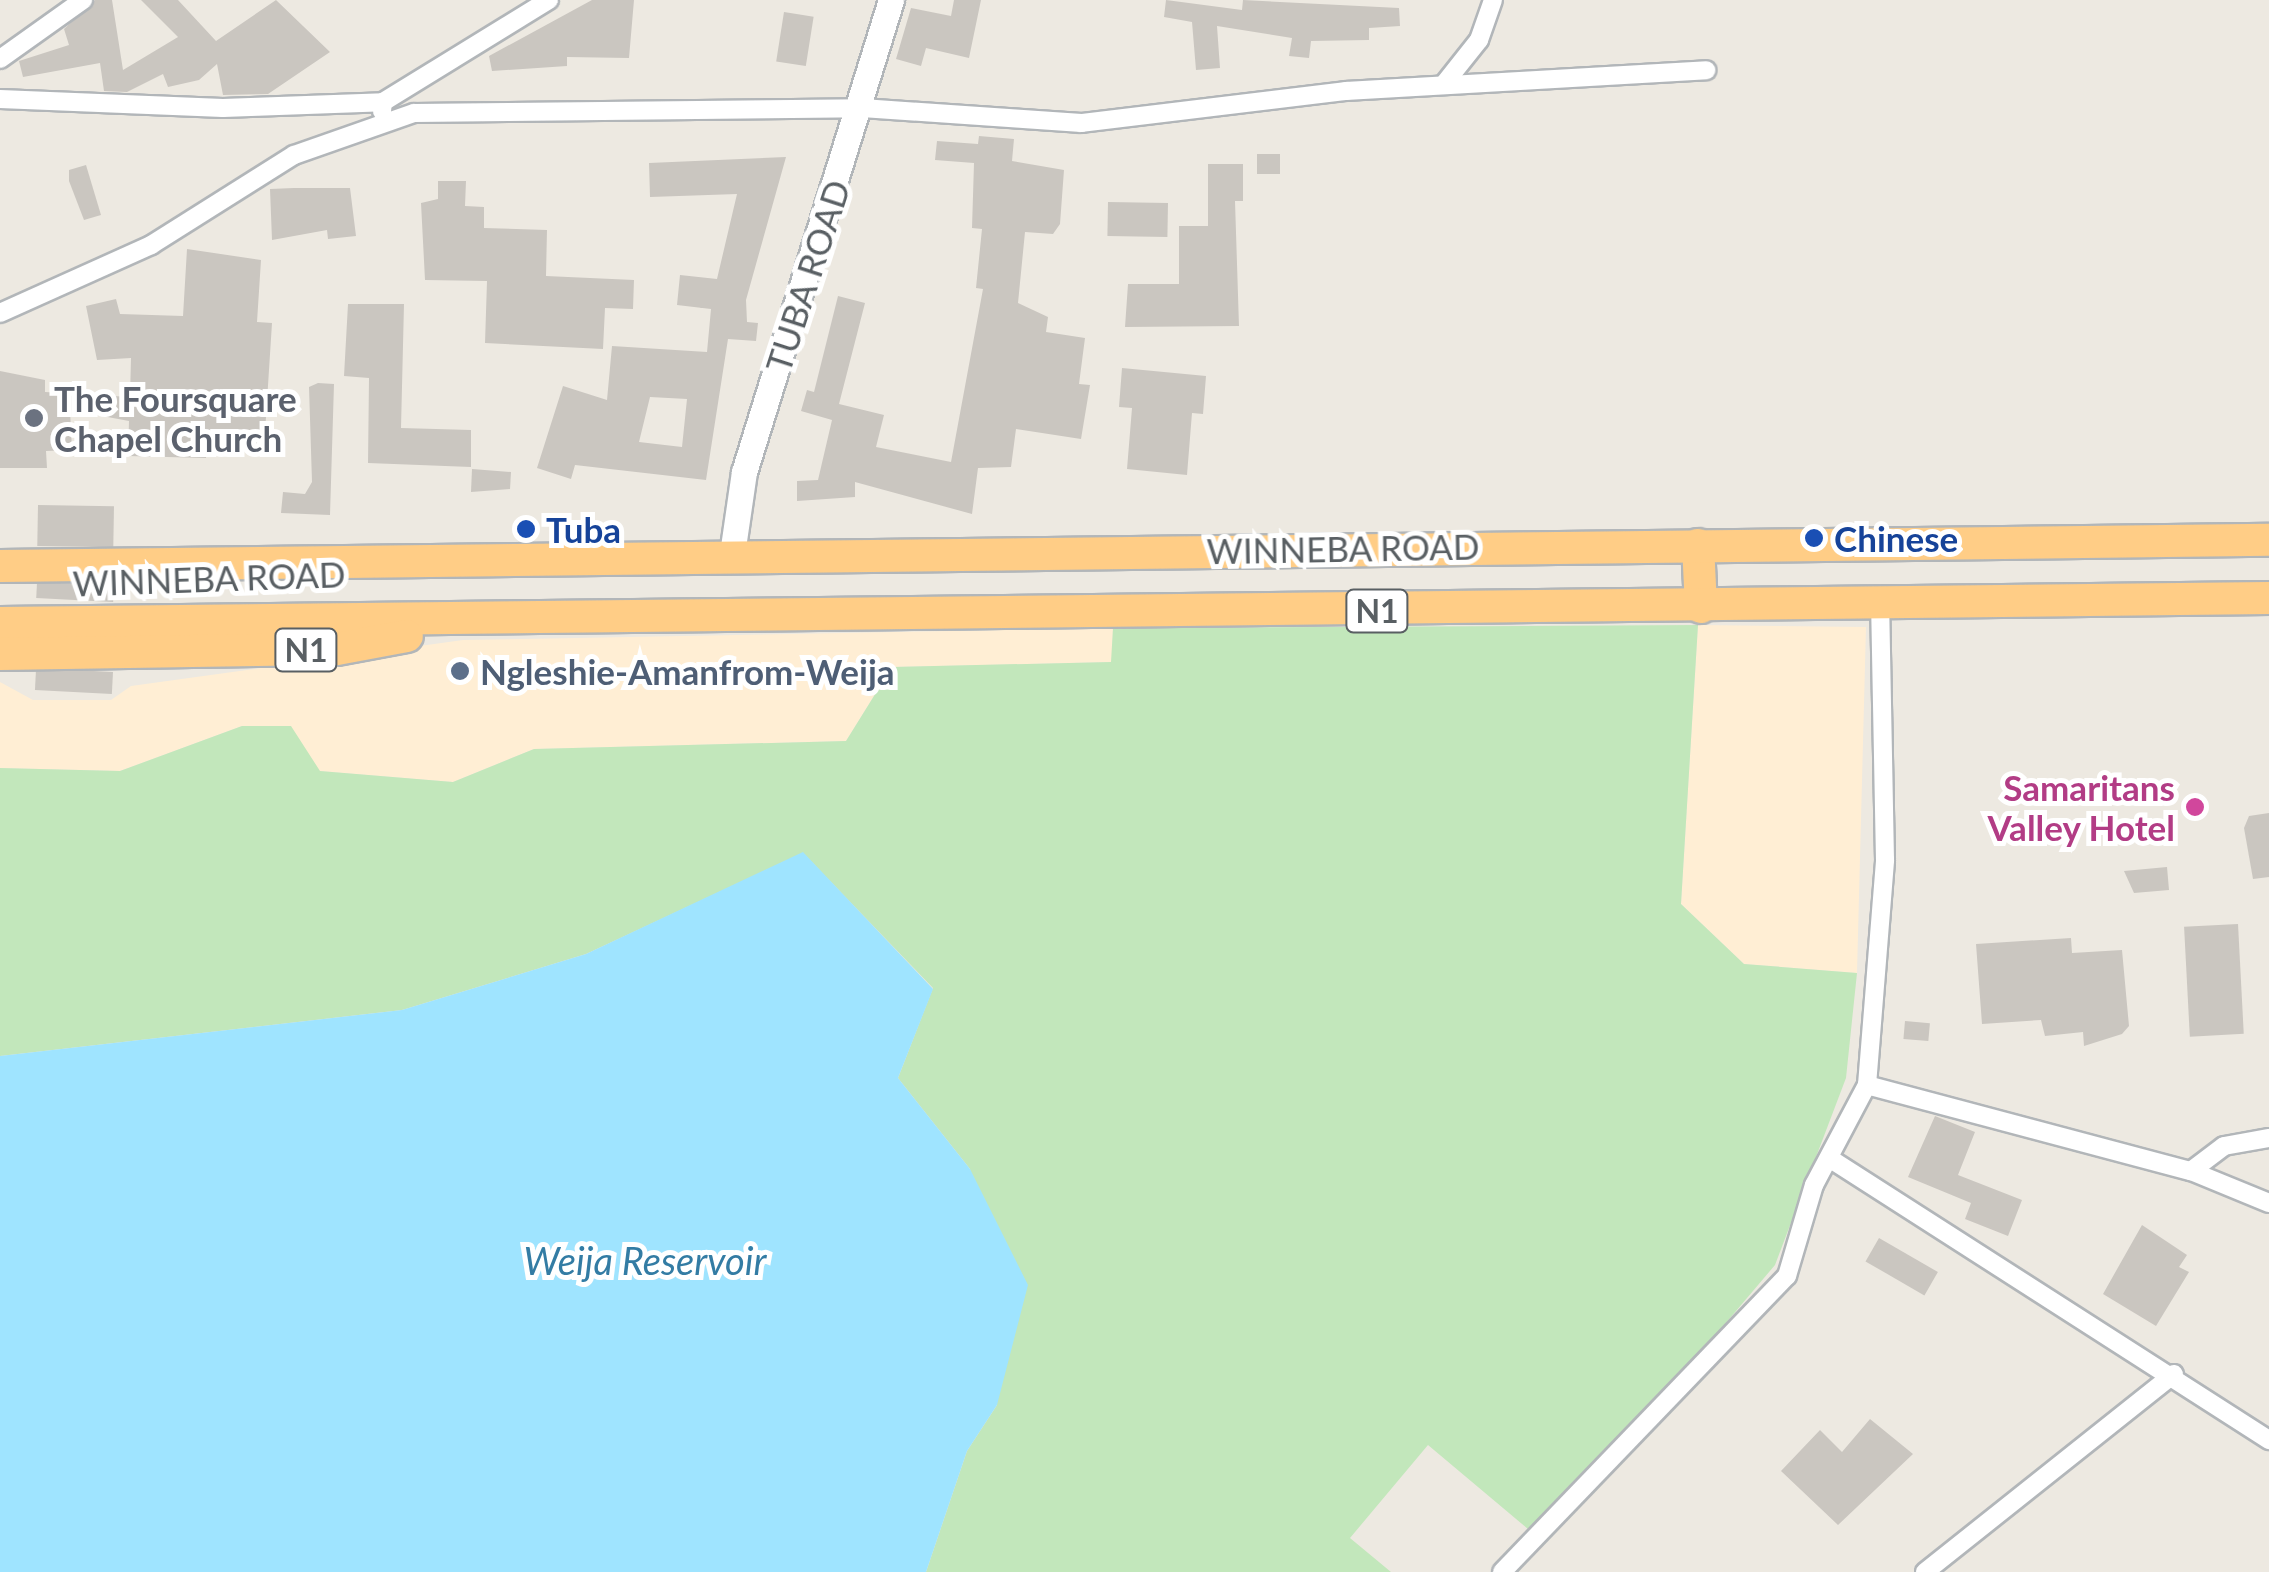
<!DOCTYPE html>
<style>
body{margin:0}
#map{position:relative;width:2269px;height:1572px;overflow:hidden;background:#ede9e1;font-family:Lato,sans-serif}
div>[style]{position:absolute}
.commercial>*{inset:0;background:#ffeed4}
.green>*{inset:0;background:#c2e7bb}
.water>*{inset:0;background:#9fe4ff}
.building>*{inset:0;background:#cac6c0;transform-origin:0 0}
.roads{filter:drop-shadow(2px 0 #b2b6b9) drop-shadow(-2px 0 #b2b6b9) drop-shadow(0 2px #b2b6b9) drop-shadow(0 -2px #b2b6b9)}
.street>*{height:18px;margin:-9px;padding:0 9px;transform-origin:9px;border-radius:9px;background:#fff}
.secondary>*{height:25px;margin:-12.5px;padding:0 12.5px;transform-origin:12.5px;border-radius:12.5px;background:#fff}
.highway>*{height:32px;margin:-16px;padding:0 16px;transform-origin:16px;border-radius:16px;background:#ffcd86}
.dots>*{width:28px;height:28px;translate:-50% -50%;box-sizing:border-box;border:5px solid #fff;border-radius:50%}
span{translate:-50% -50%;white-space:nowrap;text-align:center;line-height:1.15;-webkit-text-stroke:10px #fff;paint-order:stroke}
.shield-label span{padding:2px 8px;background:#fff;border:2px solid;border-radius:8px;-webkit-text-stroke-width:0}
.shield-label{font-size:32px;color:#595f63;font-weight:700}
.street-label{font-size:35px;color:#595f63}
.worship-label{font-size:35px;color:#5b616d;font-weight:700}
.left{translate:0 -50%;text-align:left}
.transit-label{font-size:35px;color:#164399;font-weight:700}
.service-label{font-size:35px;color:#4e5e75;font-weight:700}
.hotel-label{font-size:35px;color:#b23c85;font-weight:700}
.right{translate:-100% -50%;text-align:right}
.water-label{font-size:38px;color:#337ca4;font-style:italic}
</style>
<div id="map">
<div class="commercial">
<i style="clip-path:polygon(1698px 625px,1866px 627px,1857px 973px,1744px 964px,1681px 904px)"></i>
<i style="clip-path:polygon(1113px 628px,1112px 662px,892px 667px,846px 741px,534px 749px,453px 782px,319px 771px,242px 726px,120px 771px,0 768px,0 682px,33px 700px,111px 700px,131px 686px,463px 640px)"></i>
</div>
<div class="green">
<i style="clip-path:polygon(1698px 625px,1681px 904px,1744px 964px,1857px 973px,1846px 1078px,1775px 1265px,1686px 1370px,1528px 1529px,1428px 1445px,1350px 1538px,1391px 1572px,926px 1572px,967px 1451px,997px 1405px,970px 1169px,898px 1078px,933px 988px,803px 853px,586px 954px,402px 1010px,0 1056px,0 768px,120px 771px,242px 726px,291px 726px,320px 771px,453px 782px,534px 749px,846px 741px,892px 667px,1111px 662px,1113px 628px)"></i>
</div>
<div class="water">
<i style="clip-path:polygon(803px 852px,933px 989px,898px 1078px,970px 1169px,1028px 1285px,997px 1405px,967px 1451px,926px 1572px,0 1572px,0 1056px,402px 1010px,586px 954px)"></i>
</div>
<div class="building">
<i style="clip-path:polygon(95px 0,112px 0,123px 70px,178px 37px,141px 0,178px 0,216px 41px,276px 0,330px 52px,268px 94px,223px 95px,217px 64px,199px 80px,168px 87px,163px 74px,127px 92px,104px 91px,100px 63px,23px 77px,19px 61px,69px 45px,64px 29px)"></i>
<i style="clip-path:polygon(592px 0,634px 0,629px 58px,567px 57px,567px 66px,492px 71px,489px 56px)"></i>
<i style="clip-path:polygon(954px 0,981px 0,969px 58px,926px 48px,921px 66px,896px 59px,911px 8px,951px 16px)"></i>
<i style="clip-path:polygon(1166px 0,1242px 10px,1243px 0,1399px 8px,1400px 26px,1369px 28px,1369px 40px,1311px 41px,1309px 58px,1289px 56px,1292px 38px,1217px 26px,1220px 68px,1196px 70px,1192px 22px,1164px 17px)"></i>
<i style="left:784px;top:12px;width:30px;height:50px;rotate:9deg"></i>
<i style="clip-path:polygon(979px 136px,1014px 139px,1012px 161px,1064px 170px,1060px 224px,1053px 234px,1025px 232px,1018px 303px,1048px 317px,1046px 332px,1085px 338px,1079px 384px,1090px 385px,1081px 439px,1016px 429px,1011px 467px,978px 468px,972px 514px,855px 482px,855px 497px,797px 501px,797px 481px,818px 480px,832px 420px,801px 411px,807px 390px,814px 392px,838px 296px,865px 303px,839px 404px,884px 415px,876px 447px,951px 462px,983px 289px,976px 288px,982px 229px,972px 228px,974px 163px,935px 160px,937px 141px,978px 144px)"></i>
<i style="left:1257px;top:154px;width:23px;height:20px"></i>
<i style="clip-path:polygon(evenodd,786px 157px,746px 300px,747px 322px,758px 323px,756px 341px,728px 339px,706px 480px,575px 465px,571px 479px,537px 468px,563px 386px,607px 400px,612px 346px,707px 352px,711px 309px,677px 305px,680px 275px,717px 279px,737px 194px,650px 197px,649px 163px,786px 157px,650px 397px,687px 399px,682px 447px,639px 442px,650px 397px)"></i>
<i style="clip-path:polygon(1208px 164px,1243px 164px,1243px 201px,1235px 201px,1239px 326px,1125px 327px,1128px 284px,1179px 284px,1179px 226px,1208px 226px)"></i>
<i style="clip-path:polygon(86px 165px,101px 215px,84px 220px,69px 181px,69px 170px)"></i>
<i style="clip-path:polygon(438px 181px,466px 181px,465px 206px,484px 207px,484px 228px,547px 230px,546px 276px,634px 280px,633px 309px,605px 308px,603px 349px,485px 343px,487px 281px,425px 280px,421px 203px,438px 199px)"></i>
<i style="clip-path:polygon(294px 188px,350px 188px,356px 236px,328px 239px,327px 230px,272px 240px,270px 189px)"></i>
<i style="left:1108px;top:202px;width:60px;height:34px;rotate:1deg"></i>
<i style="clip-path:polygon(187px 249px,261px 260px,257px 322px,272px 323px,264px 448px,207px 445px,206px 458px,128px 456px,129px 421px,70px 410px,72px 450px,46px 451px,47px 468px,0 468px,0 371px,45px 380px,45px 392px,130px 397px,131px 358px,97px 360px,86px 306px,116px 299px,120px 314px,183px 316px)"></i>
<i style="clip-path:polygon(348px 304px,404px 304px,401px 428px,471px 430px,471px 467px,368px 463px,369px 378px,344px 376px)"></i>
<i style="clip-path:polygon(1122px 368px,1206px 376px,1203px 414px,1192px 413px,1187px 475px,1127px 469px,1132px 408px,1119px 407px)"></i>
<i style="clip-path:polygon(318px 383px,334px 384px,330px 515px,281px 513px,283px 492px,305px 494px,312px 482px,309px 387px)"></i>
<i style="clip-path:polygon(472px 469px,511px 472px,510px 489px,471px 492px)"></i>
<i style="left:38px;top:505px;width:76px;height:41px;rotate:1deg"></i>
<i style="left:114px;top:585px;width:17px;height:77px;rotate:93deg"></i>
<i style="left:113px;top:672px;width:22px;height:77px;rotate:93deg"></i>
<i style="clip-path:polygon(2269px 813px,2269px 877px,2253px 879px,2244px 828px,2249px 816px)"></i>
<i style="clip-path:polygon(2167px 867px,2169px 890px,2134px 893px,2124px 871px)"></i>
<i style="left:2238px;top:924px;width:110px;height:54px;rotate:87deg"></i>
<i style="clip-path:polygon(2071px 938px,2072px 953px,2122px 950px,2129px 1026px,2122px 1034px,2084px 1046px,2083px 1032px,2045px 1036px,2041px 1020px,1982px 1024px,1976px 944px)"></i>
<i style="left:1905px;top:1021px;width:25px;height:18px;rotate:5deg"></i>
<i style="clip-path:polygon(1935px 1116px,1975px 1132px,1958px 1175px,2022px 1200px,2008px 1236px,1965px 1219px,1971px 1203px,1908px 1177px)"></i>
<i style="clip-path:polygon(2142px 1225px,2187px 1255px,2179px 1267px,2189px 1272px,2156px 1326px,2103px 1294px)"></i>
<i style="left:1879px;top:1238px;width:68px;height:27px;rotate:30deg"></i>
<i style="clip-path:polygon(1870px 1419px,1913px 1454px,1838px 1525px,1781px 1471px,1820px 1430px,1842px 1452px)"></i>
</div>
<div class="roads">
<div class="street">
<i style="left:0;top:59px;width:102px;rotate:-35.4deg"></i>
<i style="left:1444px;top:84px;width:56px;rotate:-51.5deg"></i>
<i style="left:1479px;top:40px;width:42px;rotate:-70.7deg"></i>
<i style="left:0;top:99px;width:223px;rotate:2.3deg"></i>
<i style="left:223px;top:108px;width:160px;rotate:-2.1deg"></i>
<i style="left:382px;top:111px;width:9px;rotate:-84deg"></i>
<i style="left:383px;top:102px;width:195px;rotate:-31.6deg"></i>
<i style="left:0;top:313px;width:166px;rotate:-24.2deg"></i>
<i style="left:151px;top:245px;width:169px;rotate:-32.2deg"></i>
<i style="left:294px;top:155px;width:127px;rotate:-19.3deg"></i>
<i style="left:414px;top:113px;width:448px;rotate:-0.6deg"></i>
<i style="left:862px;top:108px;width:220px;rotate:3.9deg"></i>
<i style="left:1081px;top:123px;width:267px;rotate:-6.9deg"></i>
<i style="left:1346px;top:91px;width:361px;rotate:-3.3deg"></i>
<i style="left:1867px;top:1085px;width:335px;rotate:14.9deg"></i>
<i style="left:2191px;top:1171px;width:84px;rotate:22.3deg"></i>
<i style="left:1829px;top:1158px;width:523px;rotate:32.66deg"></i>
<i style="left:2191px;top:1171px;width:41px;rotate:-37.1deg"></i>
<i style="left:2224px;top:1146px;width:46px;rotate:-10.1deg"></i>
<i style="left:1502px;top:1572px;width:411px;rotate:-46.1deg"></i>
<i style="left:1787px;top:1276px;width:95px;rotate:-73.5deg"></i>
<i style="left:1814px;top:1185px;width:113px;rotate:-62.1deg"></i>
<i style="left:1867px;top:1085px;width:226px;rotate:-85.4deg"></i>
<i style="left:1885px;top:860px;width:253px;rotate:-91.1deg"></i>
<i style="left:1925px;top:1572px;width:318px;rotate:-38.5deg"></i>
</div>
<div class="secondary">
<i style="left:732px;top:554px;width:83px;rotate:-81.7deg"></i>
<i style="left:744px;top:472px;width:494px;rotate:-72.7deg"></i>
</div>
<div class="highway">
<i style="left:1698px;top:545px;width:62px;rotate:87.2deg"></i>
<i style="left:0;top:566px;width:2269px;rotate:-0.66deg"></i>
<i style="left:0;top:623px;width:2269px;rotate:-0.63deg"></i>
<i style="left:0;top:654px;width:337px;rotate:-0.9deg"></i>
<i style="left:337px;top:649px;width:71px;rotate:-10.5deg"></i>
</div>
</div>
<div class="dots">
<i style="left:34px;top:418px;background:#6b7280"></i>
<i style="left:526px;top:529px;background:#1a4fb4"></i>
<i style="left:1814px;top:538px;background:#1a4fb4"></i>
<i style="left:460px;top:671px;background:#5c6f8a"></i>
<i style="left:2195px;top:807px;background:#d1479c"></i>
</div>
<div class="shield-label">
<span style="left:1377px;top:611px">N1</span>
<span style="left:306px;top:650px">N1</span>
</div>
<div class="street-label">
<span style="left:807px;top:276px;rotate:-72deg">TUBA ROAD</span>
<span style="left:1343px;top:548px;rotate:-1deg">WINNEBA ROAD</span>
<span style="left:209px;top:578px;rotate:-2deg">WINNEBA ROAD</span>
</div>
<div class="worship-label">
<span class="left" style="left:54px;top:418px">The Foursquare<br>Chapel Church</span>
</div>
<div class="transit-label">
<span class="left" style="left:546px;top:529px">Tuba</span>
<span class="left" style="left:1834px;top:538px">Chinese</span>
</div>
<div class="service-label">
<span class="left" style="left:480px;top:671px">Ngleshie-Amanfrom-Weija</span>
</div>
<div class="hotel-label">
<span class="right" style="left:2175px;top:807px">Samaritans<br>Valley Hotel</span>
</div>
<div class="water-label">
<span style="left:645px;top:1261px">Weija Reservoir</span>
</div>
</div>
